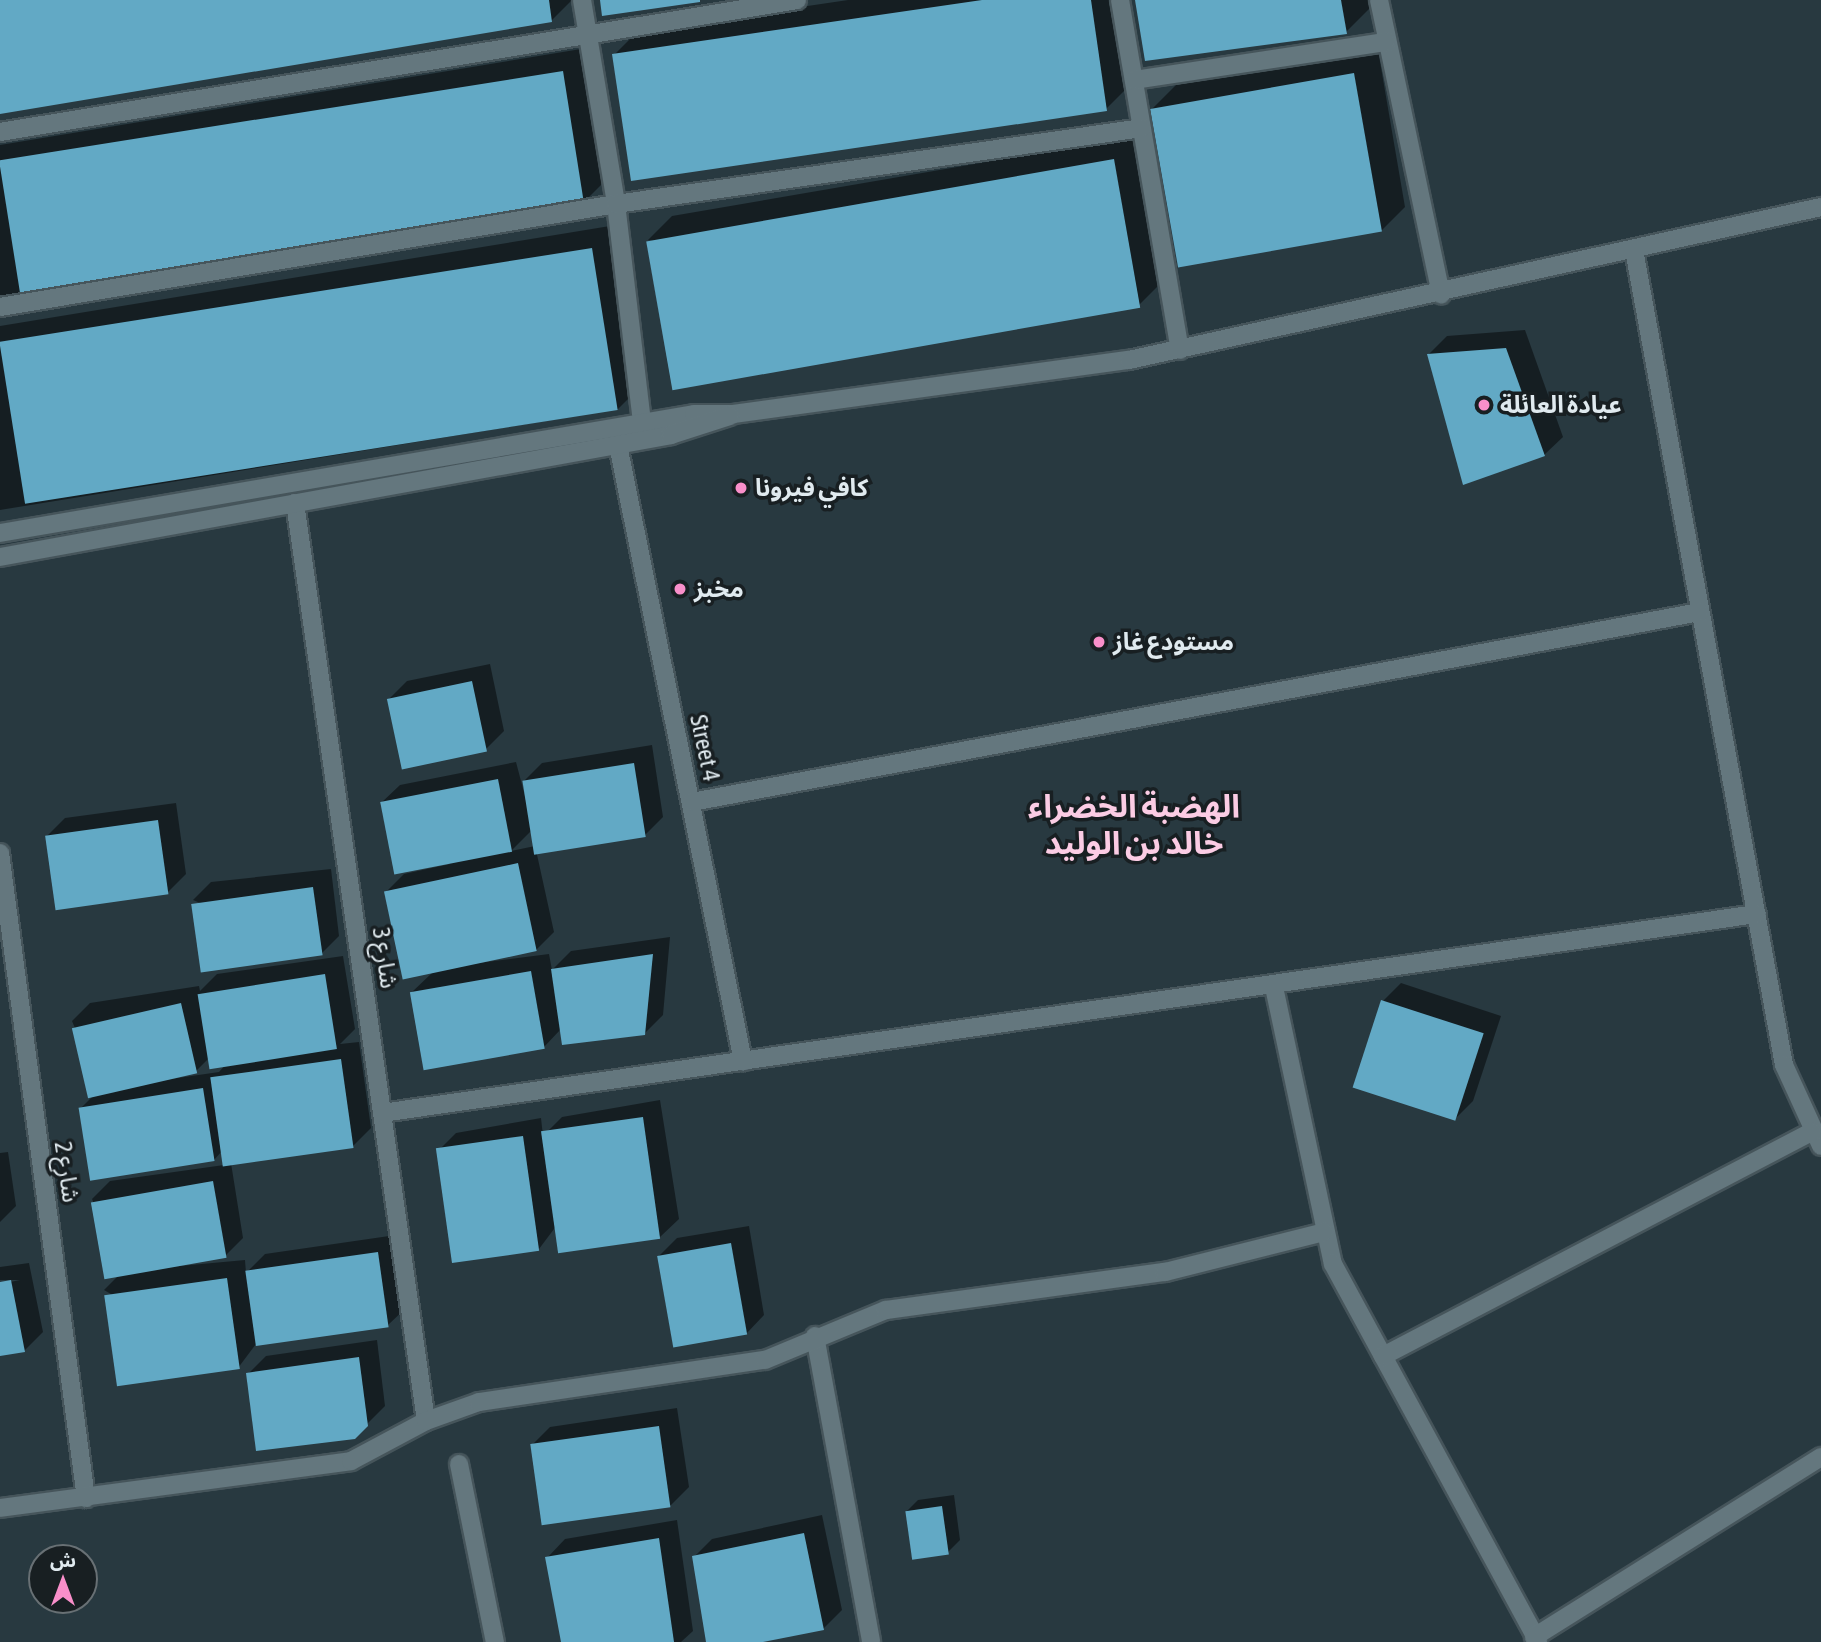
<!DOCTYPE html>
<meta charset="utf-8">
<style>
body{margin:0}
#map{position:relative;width:1821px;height:1642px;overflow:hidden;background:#283940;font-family:"Asap Condensed","Noto Sans Arabic",sans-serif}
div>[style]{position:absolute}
.shadow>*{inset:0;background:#0007}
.building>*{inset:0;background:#62a9c5;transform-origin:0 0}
.roads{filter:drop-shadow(2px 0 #46555b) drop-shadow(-2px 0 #46555b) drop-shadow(0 2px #46555b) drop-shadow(0 -2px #46555b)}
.minor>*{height:18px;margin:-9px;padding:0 9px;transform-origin:9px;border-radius:9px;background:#64777e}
.dots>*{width:19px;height:19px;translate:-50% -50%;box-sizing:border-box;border:4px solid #181f22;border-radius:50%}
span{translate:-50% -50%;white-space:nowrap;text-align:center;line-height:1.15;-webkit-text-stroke:7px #181f22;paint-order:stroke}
.poi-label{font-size:24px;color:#e0eaef;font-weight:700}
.left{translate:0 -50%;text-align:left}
.street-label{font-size:24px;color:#e0eaef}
.district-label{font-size:32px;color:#fbcce4;font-weight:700}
.north{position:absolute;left:28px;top:1544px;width:70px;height:70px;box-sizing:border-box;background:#181f22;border:2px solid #687074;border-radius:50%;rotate:0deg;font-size:19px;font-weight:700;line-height:28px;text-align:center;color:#e0eaef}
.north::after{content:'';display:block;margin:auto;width:24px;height:32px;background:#f98fca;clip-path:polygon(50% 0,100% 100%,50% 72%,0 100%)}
</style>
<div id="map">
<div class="shadow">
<i style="clip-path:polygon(0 0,572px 0,551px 21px,0 112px)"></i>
<i style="clip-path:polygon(848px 0,1118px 0,1130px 85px,1106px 109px,614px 55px,638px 31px)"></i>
<i style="clip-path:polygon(1137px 0,1369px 0,1370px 8px,1346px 32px)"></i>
<i style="clip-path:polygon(587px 48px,608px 178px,584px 202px,0 296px,0 145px)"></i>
<i style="clip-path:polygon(1378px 50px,1405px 207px,1381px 231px,1152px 109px,1176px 85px)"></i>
<i style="clip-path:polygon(1138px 136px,1162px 282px,1138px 306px,648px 240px,672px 216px)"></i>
<i style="clip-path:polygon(616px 225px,642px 385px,618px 409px,0 510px,0 326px)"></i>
<i style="clip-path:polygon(1525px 330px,1563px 437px,1544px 455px,1429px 354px,1447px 336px)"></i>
<i style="clip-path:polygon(490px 664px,504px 731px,486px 749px,389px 699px,407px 681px)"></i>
<i style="clip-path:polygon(evenodd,652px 745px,663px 817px,645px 835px,536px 850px,554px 932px,536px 950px,462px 965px,549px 954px,552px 970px,571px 951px,670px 937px,663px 1015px,645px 1033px,561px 1029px,544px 1047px,412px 992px,433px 972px,386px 892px,404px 874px,450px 864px,381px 803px,400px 785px,516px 762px,531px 819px,524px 781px,542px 763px,652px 745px,532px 830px,535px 846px,511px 851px,532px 830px)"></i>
<i style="clip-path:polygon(176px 803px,186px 874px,168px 892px,47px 836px,65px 818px)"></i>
<i style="clip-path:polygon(331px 869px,339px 936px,321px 954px,193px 900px,211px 882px)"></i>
<i style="clip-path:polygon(evenodd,343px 956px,355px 1029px,340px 1044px,359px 1042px,371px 1128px,353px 1146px,231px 1163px,243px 1238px,225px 1256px,169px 1267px,245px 1260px,246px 1273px,265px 1254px,396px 1235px,407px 1307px,388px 1325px,256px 1344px,238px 1368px,104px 1290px,123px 1271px,92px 1199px,110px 1181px,224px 1165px,222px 1151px,214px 1160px,80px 1109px,100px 1089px,72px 1021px,90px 1003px,199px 986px,200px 991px,217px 974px,343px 956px,211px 1056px,227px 1063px,219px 1072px,164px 1080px,196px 1071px,211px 1056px)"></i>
<i style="clip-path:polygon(1401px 983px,1501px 1016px,1473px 1101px,1455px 1119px,1383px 1001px)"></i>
<i style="clip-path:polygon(660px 1100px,679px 1219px,660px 1237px,560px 1221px,539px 1249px,438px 1151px,456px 1133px,541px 1118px,543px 1136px,562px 1117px)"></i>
<i style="clip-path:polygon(8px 1152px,16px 1206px,0 1222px,0 1153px)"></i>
<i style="clip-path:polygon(749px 1226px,764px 1315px,746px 1334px,659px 1256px,677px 1238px)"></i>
<i style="clip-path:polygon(29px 1263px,43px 1332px,24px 1351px,0 1354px,0 1284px,20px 1280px,0 1280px,0 1267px)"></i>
<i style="clip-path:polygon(377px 1340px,385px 1406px,354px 1437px,248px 1374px,266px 1356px)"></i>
<i style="clip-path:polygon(677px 1408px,689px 1487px,671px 1505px,532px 1445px,550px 1427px)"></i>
<i style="clip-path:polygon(954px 1495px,960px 1540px,948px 1552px,906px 1512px,918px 1500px)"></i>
<i style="clip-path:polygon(822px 1515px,842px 1610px,824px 1628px,754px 1642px,707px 1642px,694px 1557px,712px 1539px)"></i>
<i style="clip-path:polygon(677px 1520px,693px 1631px,681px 1642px,563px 1642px,547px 1558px,565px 1539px)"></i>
</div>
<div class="building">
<i style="clip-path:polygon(0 0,549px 0,552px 22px,0 114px)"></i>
<i style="clip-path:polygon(600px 0,700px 0,700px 2px,602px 16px)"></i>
<i style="clip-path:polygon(982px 0,1091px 0,1107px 111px,631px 181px,612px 54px)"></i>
<i style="clip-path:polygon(1135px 0,1341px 0,1347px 34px,1145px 61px)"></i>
<i style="left:563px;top:71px;width:135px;height:571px;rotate:81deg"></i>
<i style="left:1354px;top:73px;width:161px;height:207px;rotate:80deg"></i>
<i style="left:1114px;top:159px;width:151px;height:475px;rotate:80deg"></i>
<i style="left:592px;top:248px;width:164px;height:600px;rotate:81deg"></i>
<i style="clip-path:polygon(1506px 348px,1545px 456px,1463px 485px,1427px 354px)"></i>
<i style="left:472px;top:681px;width:72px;height:87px;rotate:78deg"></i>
<i style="left:634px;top:763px;width:75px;height:113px;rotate:81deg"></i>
<i style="left:498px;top:779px;width:74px;height:120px;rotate:79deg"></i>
<i style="left:158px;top:820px;width:75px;height:114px;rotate:82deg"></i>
<i style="left:518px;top:863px;width:90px;height:137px;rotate:78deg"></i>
<i style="left:313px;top:887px;width:69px;height:123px;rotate:82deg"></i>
<i style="clip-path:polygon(653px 954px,645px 1035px,562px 1045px,551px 969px)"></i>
<i style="left:531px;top:971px;width:79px;height:123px;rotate:80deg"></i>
<i style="left:325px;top:974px;width:76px;height:129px;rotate:81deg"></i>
<i style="left:1381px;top:1000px;width:108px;height:92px;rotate:18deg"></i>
<i style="left:181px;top:1003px;width:72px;height:112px;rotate:77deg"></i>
<i style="left:341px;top:1059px;width:90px;height:132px;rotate:82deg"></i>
<i style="left:203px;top:1088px;width:74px;height:126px;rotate:81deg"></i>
<i style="left:643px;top:1117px;width:123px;height:103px;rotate:82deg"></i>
<i style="left:523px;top:1136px;width:116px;height:88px;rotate:82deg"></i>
<i style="left:213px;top:1181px;width:78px;height:124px;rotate:80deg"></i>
<i style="left:731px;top:1243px;width:93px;height:75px;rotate:80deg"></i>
<i style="left:378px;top:1252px;width:76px;height:134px;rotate:82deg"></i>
<i style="left:227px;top:1278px;width:92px;height:124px;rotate:82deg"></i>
<i style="clip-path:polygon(11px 1280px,25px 1352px,0 1356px,0 1282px)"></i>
<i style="clip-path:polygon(359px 1357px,368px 1426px,355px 1439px,256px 1451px,246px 1373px)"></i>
<i style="left:659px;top:1426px;width:82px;height:130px;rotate:82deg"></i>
<i style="left:942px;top:1506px;width:49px;height:37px;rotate:82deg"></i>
<i style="clip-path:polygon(804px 1533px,824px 1630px,763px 1642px,706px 1642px,692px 1556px)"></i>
<i style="clip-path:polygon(659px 1538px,674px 1642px,561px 1642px,545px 1557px)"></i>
</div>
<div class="roads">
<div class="minor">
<i style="left:582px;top:0;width:207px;rotate:80.5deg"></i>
<i style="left:616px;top:204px;width:220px;rotate:83.2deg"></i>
<i style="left:1120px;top:0;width:355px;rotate:80.3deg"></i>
<i style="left:1379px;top:0;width:301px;rotate:78.1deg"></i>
<i style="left:1134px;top:80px;width:255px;rotate:-8.6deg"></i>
<i style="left:0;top:132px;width:808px;rotate:-9.4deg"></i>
<i style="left:1634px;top:250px;width:829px;rotate:79.57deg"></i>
<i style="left:1784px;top:1065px;width:89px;rotate:65.4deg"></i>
<i style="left:0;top:307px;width:625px;rotate:-9.49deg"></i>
<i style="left:616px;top:204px;width:531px;rotate:-8.22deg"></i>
<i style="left:618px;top:445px;width:629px;rotate:78.53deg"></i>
<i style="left:295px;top:503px;width:927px;rotate:81.88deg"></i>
<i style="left:0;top:533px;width:704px;rotate:-9.73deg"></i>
<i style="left:694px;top:414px;width:39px"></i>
<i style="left:733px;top:414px;width:400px;rotate:-7.8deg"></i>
<i style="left:1129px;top:360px;width:709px;rotate:-12.47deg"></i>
<i style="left:0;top:557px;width:682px;rotate:-10.3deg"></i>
<i style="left:671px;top:435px;width:62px;rotate:-17.9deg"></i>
<i style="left:692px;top:802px;width:1025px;rotate:-10.68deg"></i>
<i style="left:0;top:853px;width:651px;rotate:82.41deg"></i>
<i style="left:1274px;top:987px;width:283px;rotate:78deg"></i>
<i style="left:1333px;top:1264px;width:430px;rotate:61.5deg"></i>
<i style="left:382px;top:1113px;width:1389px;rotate:-8.24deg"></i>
<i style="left:815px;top:1336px;width:311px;rotate:79.6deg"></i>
<i style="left:1383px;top:1356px;width:484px;rotate:-27.6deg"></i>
<i style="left:459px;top:1464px;width:182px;rotate:78.6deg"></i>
<i style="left:0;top:1508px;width:354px;rotate:-7.6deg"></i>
<i style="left:351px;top:1461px;width:85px;rotate:-28.1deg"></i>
<i style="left:426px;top:1421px;width:56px;rotate:-19.7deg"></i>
<i style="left:479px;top:1402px;width:289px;rotate:-8.4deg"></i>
<i style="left:765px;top:1360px;width:131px;rotate:-22.5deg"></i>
<i style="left:886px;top:1310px;width:282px;rotate:-7.8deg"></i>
<i style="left:1165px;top:1272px;width:164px;rotate:-14.1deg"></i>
<i style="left:1534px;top:1637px;width:339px;rotate:-32.1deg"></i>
</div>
</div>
<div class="dots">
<i style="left:1484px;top:405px;background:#f98fca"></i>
<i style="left:741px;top:488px;background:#f98fca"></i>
<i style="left:680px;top:589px;background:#f98fca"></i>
<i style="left:1099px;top:642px;background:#f98fca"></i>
</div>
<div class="poi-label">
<span class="left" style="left:1500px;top:405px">عيادة العائلة</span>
<span class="left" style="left:755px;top:488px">كافي فيرونا</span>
<span class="left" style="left:694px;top:589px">مخبز</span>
<span class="left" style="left:1113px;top:642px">مستودع غاز</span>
</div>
<div class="street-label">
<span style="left:705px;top:748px;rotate:78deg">Street 4</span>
<span style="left:385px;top:958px;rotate:82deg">شارع 3</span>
<span style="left:67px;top:1172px;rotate:82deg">شارع 2</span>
</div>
<div class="district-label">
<span style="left:1134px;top:825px">الهضبة الخضراء<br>خالد بن الوليد</span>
</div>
<div class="north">ش</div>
</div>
